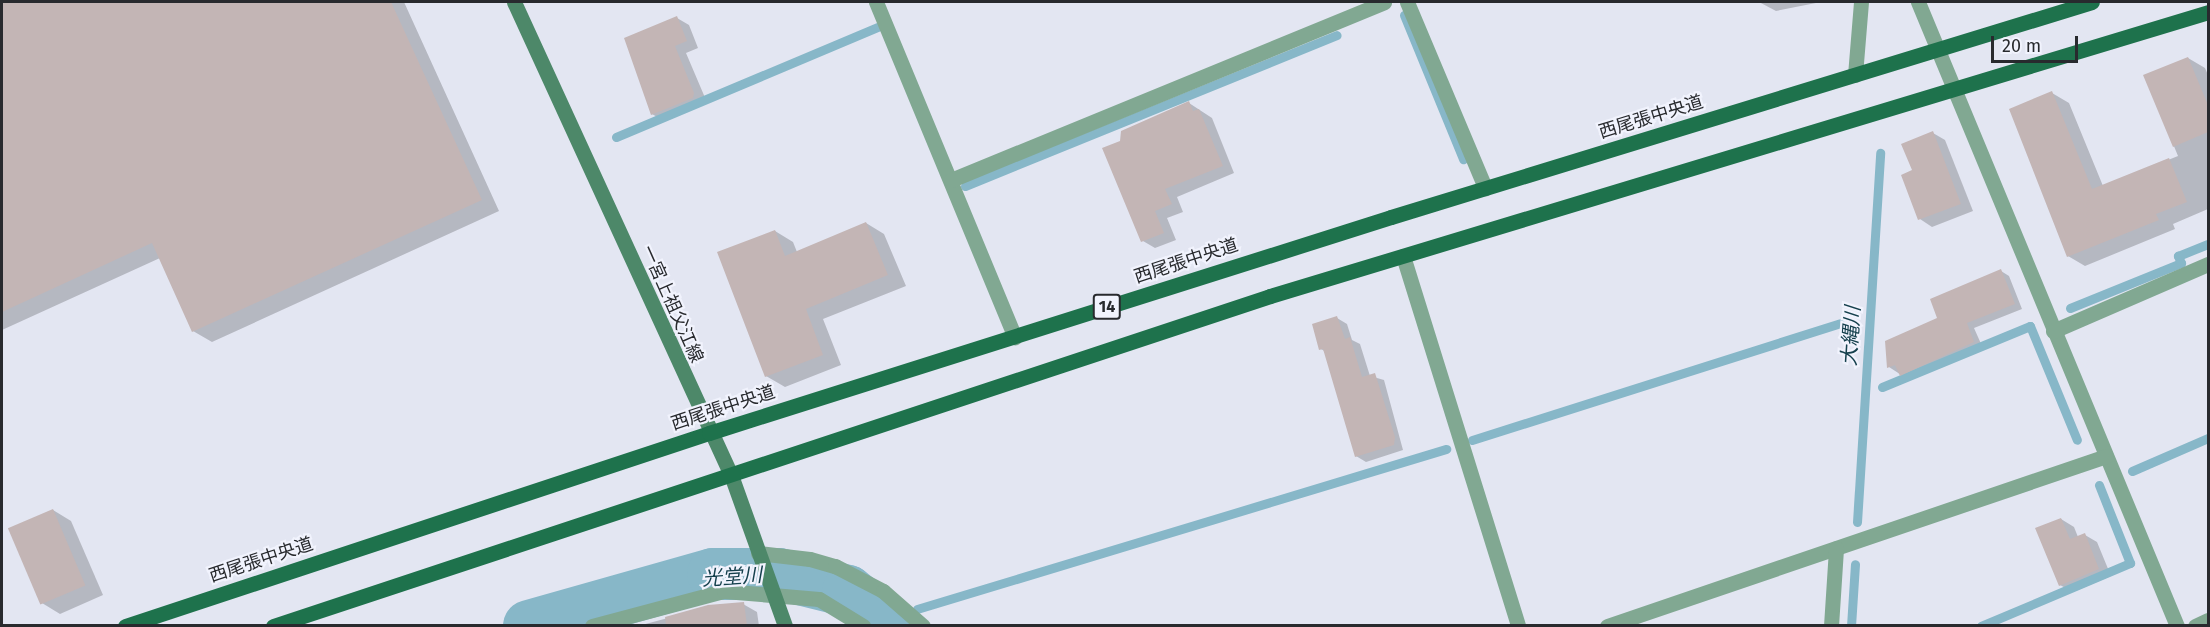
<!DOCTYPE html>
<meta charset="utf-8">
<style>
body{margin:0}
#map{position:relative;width:2210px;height:627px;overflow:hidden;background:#e3e6f2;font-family:"Fira Sans","Noto Sans JP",sans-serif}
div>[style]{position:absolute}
.shadow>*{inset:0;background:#0003}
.stream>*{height:9px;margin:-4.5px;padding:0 4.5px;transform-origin:4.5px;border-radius:4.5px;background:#87b7c8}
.river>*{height:52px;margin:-26px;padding:0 26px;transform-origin:26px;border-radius:26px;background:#87b7c8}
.building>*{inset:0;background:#c3b5b5;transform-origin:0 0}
.minor>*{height:15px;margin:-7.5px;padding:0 7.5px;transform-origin:7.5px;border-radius:7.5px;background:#81a892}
.secondary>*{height:15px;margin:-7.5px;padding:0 7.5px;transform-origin:7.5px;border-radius:7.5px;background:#4d8869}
.primary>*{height:15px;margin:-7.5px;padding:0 7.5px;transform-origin:7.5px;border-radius:7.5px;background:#1e724c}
span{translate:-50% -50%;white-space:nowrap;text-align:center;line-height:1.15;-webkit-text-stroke:4.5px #f1f3fd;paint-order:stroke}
.shield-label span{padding:2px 4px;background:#f1f3fd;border:2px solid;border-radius:4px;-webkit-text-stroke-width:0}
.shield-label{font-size:16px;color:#282a2e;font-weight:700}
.street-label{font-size:18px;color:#282a2e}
.water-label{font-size:20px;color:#15404d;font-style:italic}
.frame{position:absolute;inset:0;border:3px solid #282a2e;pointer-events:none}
.scale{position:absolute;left:1991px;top:36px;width:87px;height:27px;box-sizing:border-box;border:3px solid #282a2e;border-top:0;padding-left:8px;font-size:18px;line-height:21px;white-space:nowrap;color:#282a2e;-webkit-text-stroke:4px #f1f3fd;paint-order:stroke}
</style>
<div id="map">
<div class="shadow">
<i style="clip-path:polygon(2px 2px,404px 2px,499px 211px,212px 342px,193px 331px,160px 258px,2px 330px)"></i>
<i style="clip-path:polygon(1759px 2px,1821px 2px,1776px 11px)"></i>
<i style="clip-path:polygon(677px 18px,689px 25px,698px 48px,686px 53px,706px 100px,704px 104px,664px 121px,652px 114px)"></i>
<i style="clip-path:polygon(2188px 58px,2205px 68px,2208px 75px,2208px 209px,2173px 224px,2175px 229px,2085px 266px,2068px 256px,2052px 93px,2069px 103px,2103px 186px,2178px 156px,2145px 76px)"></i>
<i style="clip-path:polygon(1189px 103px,1212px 118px,1234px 173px,1177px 197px,1183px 212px,1167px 218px,1176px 240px,1155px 248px,1143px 241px,1121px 142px)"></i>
<i style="clip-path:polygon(1933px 133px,1945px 140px,1973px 211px,1932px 227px,1920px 219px,1914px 171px)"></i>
<i style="clip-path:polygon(866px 223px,884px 234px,906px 286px,823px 319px,841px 365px,785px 387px,766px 376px,775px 231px,793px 242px,797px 252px)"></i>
<i style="clip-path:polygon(2001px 271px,2009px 276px,2022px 309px,1974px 328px,1982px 346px,1909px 380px,1889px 367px,1939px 318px)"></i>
<i style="clip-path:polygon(1337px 318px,1347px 324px,1352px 340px,1360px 344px,1370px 376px,1384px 380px,1403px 450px,1366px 462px,1356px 456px,1326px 352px,1321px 349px)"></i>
<i style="clip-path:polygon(53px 510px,71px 521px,103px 595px,60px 614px,42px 603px)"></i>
<i style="clip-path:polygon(2061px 519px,2074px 527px,2078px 537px,2085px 535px,2097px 542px,2111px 576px,2073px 592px,2060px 585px)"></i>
<i style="clip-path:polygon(743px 604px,757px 612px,759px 626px,638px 626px,709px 607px)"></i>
</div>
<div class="stream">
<i style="left:1404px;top:15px;width:156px;rotate:67.7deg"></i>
<i style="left:616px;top:137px;width:284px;rotate:-22.8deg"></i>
<i style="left:965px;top:186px;width:401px;rotate:-22.1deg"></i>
<i style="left:2070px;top:308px;width:120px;rotate:-22.1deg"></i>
<i style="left:2181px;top:263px;width:8px;rotate:-113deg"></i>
<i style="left:2178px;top:256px;width:32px;rotate:-22deg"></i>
<i style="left:1882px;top:387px;width:160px;rotate:-22.4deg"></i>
<i style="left:2030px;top:326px;width:123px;rotate:67.6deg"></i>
<i style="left:1472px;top:440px;width:386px;rotate:-17.6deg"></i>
<i style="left:2132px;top:471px;width:83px;rotate:-23.5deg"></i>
<i style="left:1857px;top:522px;width:370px;rotate:-86.4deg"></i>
<i style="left:917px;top:609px;width:553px;rotate:-16.83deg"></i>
<i style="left:1851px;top:626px;width:62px;rotate:-86.3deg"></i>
<i style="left:1981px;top:626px;width:162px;rotate:-22.9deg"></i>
<i style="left:2130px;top:563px;width:84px;rotate:-111.7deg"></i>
</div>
<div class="river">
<i style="left:529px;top:626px;width:191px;rotate:-15.8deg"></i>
<i style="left:713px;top:574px;width:66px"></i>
<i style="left:779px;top:574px;width:71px;rotate:13.8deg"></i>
<i style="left:848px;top:591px;width:56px;rotate:38.5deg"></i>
</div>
<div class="building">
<i style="clip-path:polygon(2px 2px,391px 2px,482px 200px,192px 332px,152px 243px,2px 312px)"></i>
<i style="clip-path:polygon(677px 16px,687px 41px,675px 46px,694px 93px,693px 98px,651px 115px,624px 38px)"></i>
<i style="clip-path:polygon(2188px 57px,2208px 105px,2208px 132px,2173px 147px,2143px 75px)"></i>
<i style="clip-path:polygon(2052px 91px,2092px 189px,2169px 158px,2187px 202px,2156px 214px,2159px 220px,2067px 257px,2009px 109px)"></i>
<i style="clip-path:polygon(1189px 101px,1193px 111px,1199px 109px,1223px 166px,1165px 189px,1172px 204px,1155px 211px,1164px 233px,1141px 242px,1102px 148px,1120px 141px,1121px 131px)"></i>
<i style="clip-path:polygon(1933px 131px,1961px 204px,1918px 220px,1901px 175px,1912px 170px,1901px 144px)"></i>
<i style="clip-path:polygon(866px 222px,888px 275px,806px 309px,823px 355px,765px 377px,717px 252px,775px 230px,785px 256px)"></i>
<i style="clip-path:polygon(2001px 269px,2015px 304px,1967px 323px,1974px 342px,1900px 376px,1895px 365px,1887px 368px,1885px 341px,1937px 318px,1930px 299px)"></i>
<i style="clip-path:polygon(1337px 316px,1345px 339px,1350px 337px,1362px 377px,1375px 373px,1395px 437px,1394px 445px,1355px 457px,1323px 349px,1319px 350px,1312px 324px)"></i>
<i style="left:53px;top:509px;width:83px;height:49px;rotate:67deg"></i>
<i style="clip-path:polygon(2061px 518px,2070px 539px,2085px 533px,2099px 569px,2059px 586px,2035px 528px)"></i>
<i style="clip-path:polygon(744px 602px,747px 626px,666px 626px,665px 617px,708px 605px)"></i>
</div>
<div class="minor">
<i style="left:876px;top:2px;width:363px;rotate:67.5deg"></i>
<i style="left:1407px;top:2px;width:202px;rotate:67.2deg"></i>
<i style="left:1918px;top:2px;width:676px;rotate:67.46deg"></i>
<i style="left:1855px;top:75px;width:73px;rotate:-85.3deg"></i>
<i style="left:951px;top:180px;width:468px;rotate:-22.3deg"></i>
<i style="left:1403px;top:256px;width:387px;rotate:72.7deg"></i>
<i style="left:2053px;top:331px;width:169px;rotate:-23.4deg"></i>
<i style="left:758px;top:553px;width:52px;rotate:6.6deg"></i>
<i style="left:810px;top:559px;width:26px;rotate:16deg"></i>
<i style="left:835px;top:566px;width:54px;rotate:27.5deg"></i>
<i style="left:883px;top:591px;width:53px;rotate:41.2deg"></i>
<i style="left:592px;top:626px;width:137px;rotate:-14.9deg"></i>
<i style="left:724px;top:591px;width:95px;rotate:4.8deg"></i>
<i style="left:819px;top:599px;width:52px;rotate:31.5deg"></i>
<i style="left:1607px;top:626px;width:527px;rotate:-18.81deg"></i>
<i style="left:1831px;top:626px;width:78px;rotate:-86.3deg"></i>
<i style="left:2195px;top:626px;width:14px;rotate:-25deg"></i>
</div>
<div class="secondary">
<i style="left:514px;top:2px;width:520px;rotate:65.36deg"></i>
<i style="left:731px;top:475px;width:160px;rotate:70.3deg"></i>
</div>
<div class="primary">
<i style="left:125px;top:626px;width:615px;rotate:-18.29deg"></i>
<i style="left:709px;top:433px;width:715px;rotate:-17.57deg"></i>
<i style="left:1391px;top:217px;width:733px;rotate:-17.05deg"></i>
<i style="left:273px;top:626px;width:1050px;rotate:-18.31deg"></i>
<i style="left:1270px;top:296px;width:980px;rotate:-16.84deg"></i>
</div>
<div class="shield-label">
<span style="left:1107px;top:307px">14</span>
</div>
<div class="street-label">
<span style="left:1651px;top:117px;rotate:-17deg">西尾張中央道</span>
<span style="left:1186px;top:261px;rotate:-18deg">西尾張中央道</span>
<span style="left:672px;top:304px;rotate:66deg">一宮上祖父江線</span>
<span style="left:723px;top:408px;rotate:-18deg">西尾張中央道</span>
<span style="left:261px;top:560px;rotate:-18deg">西尾張中央道</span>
</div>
<div class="water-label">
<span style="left:1851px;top:336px;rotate:-86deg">大縄川</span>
<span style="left:732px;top:577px;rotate:-4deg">光堂川</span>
</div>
<div class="frame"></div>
<div class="scale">20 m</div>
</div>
